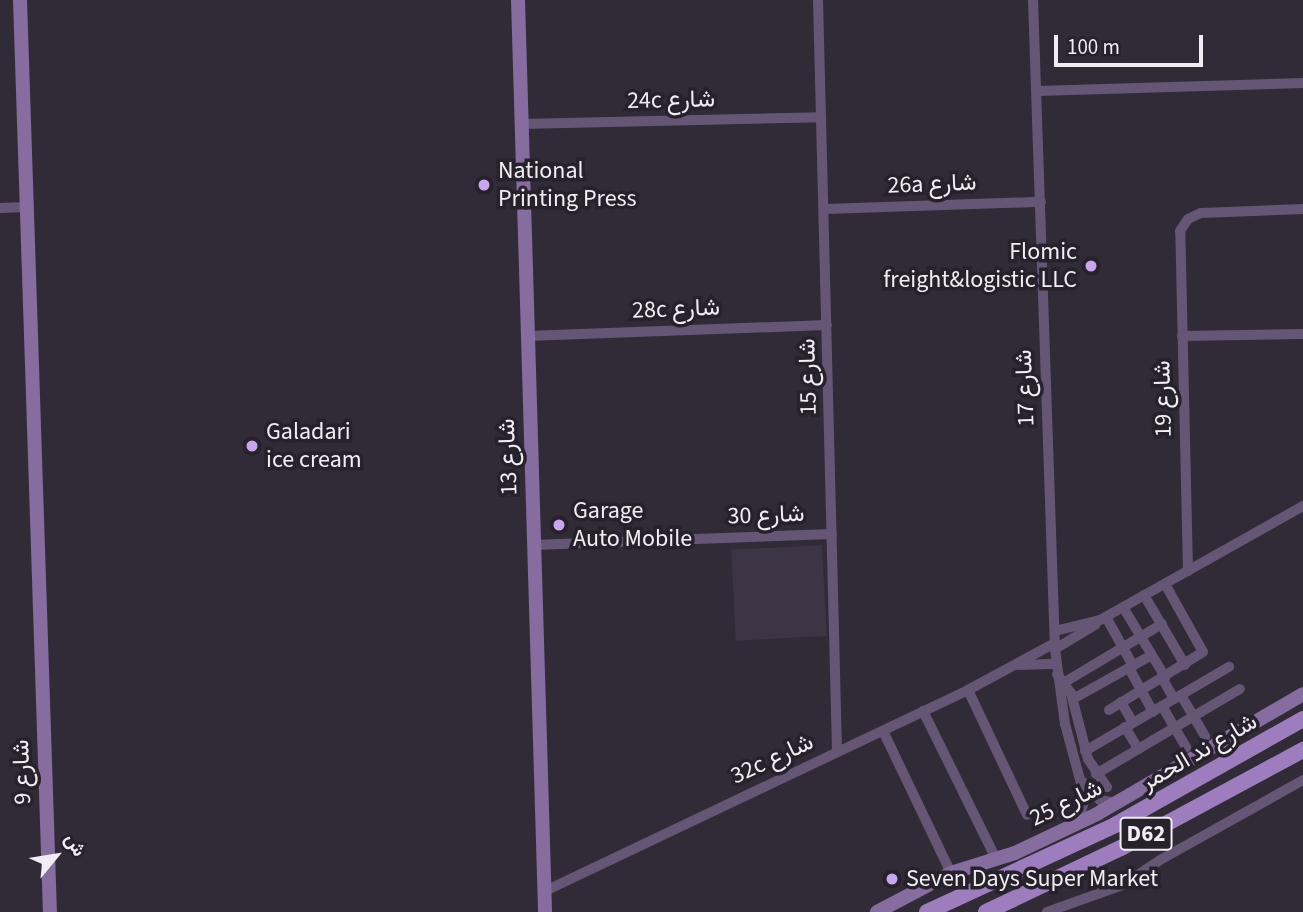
<!DOCTYPE html>
<meta charset="utf-8">
<style>
body{margin:0}
#map{position:relative;width:1303px;height:912px;overflow:hidden;background:#312b37;font-family:"Source Sans 3",Vazirmatn,sans-serif}
div>[style]{position:absolute}
.built>*{inset:0;background:#3d3445;transform-origin:0 0}
.street>*{height:10px;margin:-5px;padding:0 5px;transform-origin:5px;border-radius:5px;background:#665676}
.secondary>*{height:14px;margin:-7px;padding:0 7px;transform-origin:7px;border-radius:7px;background:#866c9f}
.primary>*{height:16px;margin:-8px;padding:0 8px;transform-origin:8px;border-radius:8px;background:#9e7dbe}
.dots>*{width:19px;height:19px;translate:-50% -50%;box-sizing:border-box;border:4px solid #27212c;border-radius:50%}
span{translate:-50% -50%;white-space:nowrap;text-align:center;line-height:1.15;-webkit-text-stroke:7px #27212c;paint-order:stroke}
.shield-label span{padding:2px 5px;background:#27212c;border:2px solid;border-radius:5px;-webkit-text-stroke-width:0}
.shield-label{font-size:23px;color:#f1edf5;font-weight:700}
.street-label{font-size:24px;color:#f1edf5}
.poi-label{font-size:24px;color:#f1edf5}
.left{translate:0 -50%;text-align:left}
.right{translate:-100% -50%;text-align:right}
.north{position:absolute;left:21px;top:821px;width:70px;height:70px;-webkit-text-stroke:5px #27212c;paint-order:stroke;rotate:60deg;font-size:19px;font-weight:700;line-height:28px;text-align:center;color:#f1edf5}
.north::after{content:'';display:block;margin:auto;width:24px;height:32px;background:#f1edf5;clip-path:polygon(50% 0,100% 100%,50% 72%,0 100%)}
.scale{position:absolute;left:1054px;top:35px;width:149px;height:32px;box-sizing:border-box;border:4px solid #f1edf5;border-top:0;padding-left:9px;font-size:21px;line-height:24px;white-space:nowrap;color:#f1edf5;-webkit-text-stroke:5px #27212c;paint-order:stroke}
</style>
<div id="map">
<div class="built">
<i style="left:822px;top:545px;width:91px;height:91px;rotate:87deg"></i>
</div>
<div class="street">
<i style="left:818px;top:0;width:752px;rotate:88.55deg"></i>
<i style="left:1033px;top:0;width:649px;rotate:88.06deg"></i>
<i style="left:1055px;top:649px;width:76px;rotate:82.4deg"></i>
<i style="left:1065px;top:724px;width:77px;rotate:74.9deg"></i>
<i style="left:1085px;top:798px;width:26px;rotate:106deg"></i>
<i style="left:1037px;top:91px;width:266px;rotate:-1.7deg"></i>
<i style="left:522px;top:124px;width:299px;rotate:-1.3deg"></i>
<i style="left:0;top:208px;width:26px;rotate:-2deg"></i>
<i style="left:825px;top:209px;width:216px;rotate:-1.9deg"></i>
<i style="left:527px;top:336px;width:300px;rotate:-2.1deg"></i>
<i style="left:1182px;top:336px;width:121px;rotate:-0.9deg"></i>
<i style="left:533px;top:545px;width:299px;rotate:-2.1deg"></i>
<i style="left:1188px;top:571px;width:340px;rotate:-91.3deg"></i>
<i style="left:1180px;top:231px;width:14px;rotate:-56deg"></i>
<i style="left:1188px;top:219px;width:14px;rotate:-25deg"></i>
<i style="left:1201px;top:213px;width:102px;rotate:-2.2deg"></i>
<i style="left:1144px;top:595px;width:81px;rotate:59.6deg"></i>
<i style="left:1123px;top:607px;width:82px;rotate:59deg"></i>
<i style="left:1106px;top:617px;width:56px;rotate:61.1deg"></i>
<i style="left:1055px;top:631px;width:46px;rotate:-13.7deg"></i>
<i style="left:1100px;top:620px;width:233px;rotate:-29.3deg"></i>
<i style="left:1055px;top:649px;width:47px;rotate:-31deg"></i>
<i style="left:1018px;top:665px;width:38px;rotate:-2deg"></i>
<i style="left:1129px;top:668px;width:50px;rotate:61.4deg"></i>
<i style="left:1057px;top:674px;width:24px;rotate:54deg"></i>
<i style="left:1071px;top:693px;width:68px;rotate:75.6deg"></i>
<i style="left:1088px;top:759px;width:34px;rotate:56deg"></i>
<i style="left:1162px;top:678px;width:24px;rotate:60deg"></i>
<i style="left:1065px;top:682px;width:113px;rotate:-30.9deg"></i>
<i style="left:968px;top:690px;width:138px;rotate:64.7deg"></i>
<i style="left:1181px;top:695px;width:48px;rotate:59.7deg"></i>
<i style="left:1073px;top:699px;width:90px;rotate:-29.1deg"></i>
<i style="left:1121px;top:702px;width:24px;rotate:60deg"></i>
<i style="left:1162px;top:706px;width:48px;rotate:59.7deg"></i>
<i style="left:1109px;top:710px;width:110px;rotate:-31.7deg"></i>
<i style="left:1203px;top:652px;width:78px;rotate:-119.2deg"></i>
<i style="left:923px;top:711px;width:165px;rotate:63.7deg"></i>
<i style="left:1125px;top:727px;width:26px;rotate:59deg"></i>
<i style="left:883px;top:731px;width:157px;rotate:64.4deg"></i>
<i style="left:1085px;top:751px;width:167px;rotate:-30.3deg"></i>
<i style="left:1096px;top:774px;width:167px;rotate:-30.6deg"></i>
<i style="left:1085px;top:783px;width:23px;rotate:49deg"></i>
<i style="left:1100px;top:800px;width:17px;rotate:10deg"></i>
<i style="left:545px;top:891px;width:468px;rotate:-25.4deg"></i>
<i style="left:968px;top:690px;width:99px;rotate:-28.4deg"></i>
<i style="left:1047px;top:912px;width:81px;rotate:-19.6deg"></i>
<i style="left:1123px;top:885px;width:45px;rotate:-34deg"></i>
<i style="left:1160px;top:860px;width:164px;rotate:-29.2deg"></i>
</div>
<div class="secondary">
<i style="left:20px;top:0;width:912px;rotate:88.12deg"></i>
<i style="left:518px;top:0;width:912px;rotate:88.3deg"></i>
<i style="left:877px;top:912px;width:84px;rotate:-27.8deg"></i>
<i style="left:951px;top:873px;width:67px;rotate:-17.4deg"></i>
<i style="left:1015px;top:853px;width:91px;rotate:-25.4deg"></i>
<i style="left:1097px;top:814px;width:238px;rotate:-30.2deg"></i>
</div>
<div class="primary">
<i style="left:927px;top:912px;width:207px;rotate:-24.8deg"></i>
<i style="left:1115px;top:825px;width:216px;rotate:-29.4deg"></i>
<i style="left:986px;top:912px;width:149px;rotate:-25.4deg"></i>
<i style="left:1121px;top:848px;width:207px;rotate:-28.3deg"></i>
</div>
<div class="dots">
<i style="left:484px;top:185px;background:#c9a5ee"></i>
<i style="left:1091px;top:266px;background:#c9a5ee"></i>
<i style="left:252px;top:446px;background:#c9a5ee"></i>
<i style="left:559px;top:525px;background:#c9a5ee"></i>
<i style="left:892px;top:879px;background:#c9a5ee"></i>
</div>
<div class="shield-label">
<span style="left:1146px;top:834px">D62</span>
</div>
<div class="street-label">
<span style="left:671px;top:100px;rotate:-1deg">24c شارع</span>
<span style="left:932px;top:184px;rotate:-2deg">26a شارع</span>
<span style="left:676px;top:309px;rotate:-2deg">28c شارع</span>
<span style="left:808px;top:377px;rotate:-91deg">شارع 15</span>
<span style="left:1025px;top:388px;rotate:-92deg">شارع 17</span>
<span style="left:1163px;top:399px;rotate:-91deg">شارع 19</span>
<span style="left:508px;top:457px;rotate:-92deg">شارع 13</span>
<span style="left:766px;top:515px;rotate:-2deg">شارع 30</span>
<span style="left:1199px;top:752px;rotate:-30deg">شارع ند الحمر</span>
<span style="left:772px;top:759px;rotate:-25deg">32c شارع</span>
<span style="left:22px;top:772px;rotate:-92deg">شارع 9</span>
<span style="left:1066px;top:803px;rotate:-26deg">شارع 25</span>
</div>
<div class="poi-label">
<span class="left" style="left:498px;top:185px">National<br>Printing Press</span>
<span class="right" style="left:1077px;top:266px">Flomic<br>freight&amp;logistic LLC</span>
<span class="left" style="left:266px;top:446px">Galadari<br>ice cream</span>
<span class="left" style="left:573px;top:525px">Garage<br>Auto Mobile</span>
<span class="left" style="left:906px;top:879px">Seven Days Super Market</span>
</div>
<div class="north">ش</div>
<div class="scale">100 m</div>
</div>
